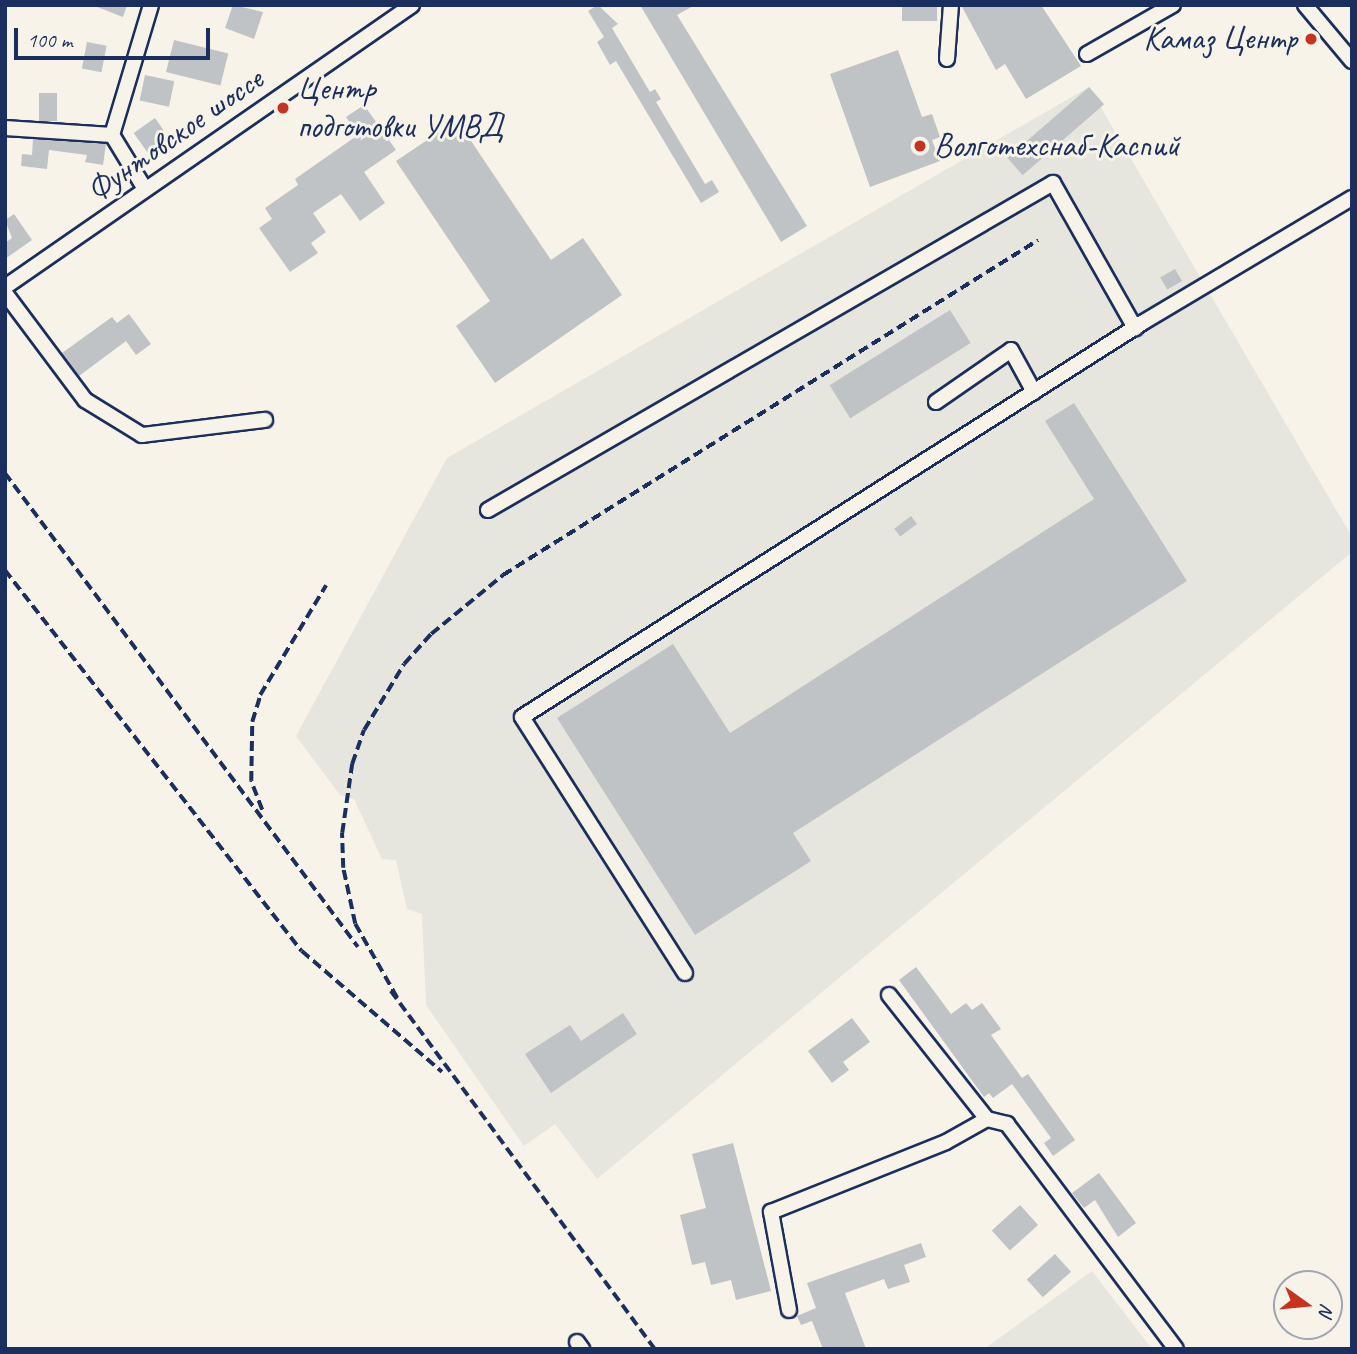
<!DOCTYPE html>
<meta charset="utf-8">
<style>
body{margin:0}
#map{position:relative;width:1357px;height:1354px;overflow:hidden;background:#f7f3e8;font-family:Caveat,sans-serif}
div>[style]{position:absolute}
.built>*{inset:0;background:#e6e5de}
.building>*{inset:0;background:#c0c3c5;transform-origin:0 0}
.roads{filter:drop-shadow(2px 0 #1b2f5e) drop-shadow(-2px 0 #1b2f5e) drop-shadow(0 2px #1b2f5e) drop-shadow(0 -2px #1b2f5e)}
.minor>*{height:14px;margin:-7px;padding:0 7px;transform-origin:7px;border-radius:7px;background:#f7f3e8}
.rail>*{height:3.5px;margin-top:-1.75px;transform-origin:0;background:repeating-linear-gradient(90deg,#1b2f5e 0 10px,transparent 0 15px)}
.dots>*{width:19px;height:19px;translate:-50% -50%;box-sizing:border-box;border:4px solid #f7f3e8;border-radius:50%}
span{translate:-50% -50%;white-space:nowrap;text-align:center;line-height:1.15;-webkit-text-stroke:6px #f7f3e8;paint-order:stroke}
.poi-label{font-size:33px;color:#1b2f5e}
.right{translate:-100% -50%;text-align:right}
.left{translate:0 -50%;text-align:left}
.street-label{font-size:33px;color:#1b2f5e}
.frame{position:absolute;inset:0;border:7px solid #1b2f5e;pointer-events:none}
.north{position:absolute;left:1273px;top:1270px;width:70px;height:70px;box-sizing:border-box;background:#f7f3e8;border:2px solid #9fa5b1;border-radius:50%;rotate:105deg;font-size:19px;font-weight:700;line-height:28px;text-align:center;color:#1b2f5e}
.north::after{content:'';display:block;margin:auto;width:24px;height:32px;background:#c8321e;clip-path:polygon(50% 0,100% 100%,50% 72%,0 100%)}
.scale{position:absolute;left:14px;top:28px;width:196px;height:32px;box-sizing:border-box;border:4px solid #1b2f5e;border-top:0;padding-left:9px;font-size:21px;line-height:24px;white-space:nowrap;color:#1b2f5e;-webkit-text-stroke:5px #f7f3e8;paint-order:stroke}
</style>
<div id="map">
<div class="built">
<i style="clip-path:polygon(1089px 87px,1352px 537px,1352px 552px,597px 1179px,555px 1124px,524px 1146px,426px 1005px,422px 914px,407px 909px,396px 860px,382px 859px,354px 799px,340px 795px,296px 736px,447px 458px)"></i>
<i style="clip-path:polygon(1092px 1271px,1152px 1349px,984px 1349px)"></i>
</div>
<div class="building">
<i style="clip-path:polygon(92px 5px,127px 5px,123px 17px)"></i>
<i style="clip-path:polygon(233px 5px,263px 12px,254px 39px,225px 28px)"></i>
<i style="clip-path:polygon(598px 5px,618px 24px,612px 28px,650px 92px,655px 89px,661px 99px,656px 102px,705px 184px,712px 180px,719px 192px,701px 203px,616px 61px,610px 65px,597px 42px,604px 37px,588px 11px)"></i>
<i style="clip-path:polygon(640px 5px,695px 5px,677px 15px,807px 226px,781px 242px)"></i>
<i style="left:902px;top:5px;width:35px;height:16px"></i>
<i style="clip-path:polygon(961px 5px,1041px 5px,1081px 66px,1026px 99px,1005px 64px,996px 70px)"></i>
<i style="left:174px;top:40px;width:56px;height:33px;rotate:14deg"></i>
<i style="left:87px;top:42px;width:20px;height:27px;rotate:11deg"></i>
<i style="clip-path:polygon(898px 50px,922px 117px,932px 114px,940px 137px,932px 140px,940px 161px,870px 187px,830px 74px)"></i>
<i style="left:145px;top:75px;width:30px;height:26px;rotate:12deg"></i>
<i style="left:1089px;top:87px;width:23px;height:108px;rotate:49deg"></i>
<i style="left:39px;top:93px;width:18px;height:28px"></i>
<i style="clip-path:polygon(364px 105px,396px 150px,364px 172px,385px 203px,360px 221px,341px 194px,313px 213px,326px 232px,311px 243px,318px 253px,290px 272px,259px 228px,272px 219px,265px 208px,298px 185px,295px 179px,358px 135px,346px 117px)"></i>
<i style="left:155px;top:118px;width:24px;height:26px;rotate:55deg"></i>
<i style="clip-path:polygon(457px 120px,551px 260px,583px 238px,622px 295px,495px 383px,456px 326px,490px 301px,396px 161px)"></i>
<i style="clip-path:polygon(33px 139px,106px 144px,103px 165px,85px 162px,87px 155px,49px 150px,47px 169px,21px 166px,22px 154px,32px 155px)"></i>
<i style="clip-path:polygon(14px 214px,32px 240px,5px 259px,5px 243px,12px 238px,5px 220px)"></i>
<i style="left:1175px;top:269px;width:14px;height:17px;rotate:60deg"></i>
<i style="left:950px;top:310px;width:39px;height:142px;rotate:58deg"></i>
<i style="clip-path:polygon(129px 314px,151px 344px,136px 355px,126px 341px,79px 376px,62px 353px,112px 317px,117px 323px)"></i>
<i style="clip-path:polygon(1074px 403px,1187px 581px,793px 833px,811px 861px,695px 935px,557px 718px,673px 644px,730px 733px,1094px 499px,1045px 421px)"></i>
<i style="left:911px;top:516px;width:10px;height:21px;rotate:53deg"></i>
<i style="clip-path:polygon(916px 967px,951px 1014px,966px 1003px,972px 1010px,982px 1003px,1001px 1029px,991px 1035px,1022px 1078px,1028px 1074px,1075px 1140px,1053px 1156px,1044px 1143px,1051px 1138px,1012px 1084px,993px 1098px,989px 1093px,984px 1097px,899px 980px)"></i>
<i style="clip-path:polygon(623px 1013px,637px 1034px,551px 1093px,525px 1054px,570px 1025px,581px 1041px)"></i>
<i style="clip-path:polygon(852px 1018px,870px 1042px,843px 1062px,849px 1070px,832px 1083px,808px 1051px)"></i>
<i style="clip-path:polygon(733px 1143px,771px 1291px,736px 1300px,731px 1280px,711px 1285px,705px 1262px,692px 1265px,680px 1215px,706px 1208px,692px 1154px)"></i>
<i style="clip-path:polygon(1099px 1173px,1136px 1223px,1118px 1237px,1095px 1200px,1084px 1208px,1072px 1193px)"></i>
<i style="left:1020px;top:1205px;width:27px;height:38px;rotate:48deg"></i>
<i style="clip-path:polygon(921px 1243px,926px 1257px,904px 1265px,910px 1282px,888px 1289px,884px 1279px,845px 1293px,866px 1349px,823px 1349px,812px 1321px,801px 1325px,797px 1316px,816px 1308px,807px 1283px)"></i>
<i style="left:1055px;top:1254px;width:24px;height:38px;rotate:48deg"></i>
</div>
<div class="roads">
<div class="minor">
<i style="left:1305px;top:5px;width:73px;rotate:50deg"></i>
<i style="left:1087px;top:54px;width:99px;rotate:-29.7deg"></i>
<i style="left:947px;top:59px;width:54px;rotate:-85.8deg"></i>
<i style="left:5px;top:128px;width:107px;rotate:3.7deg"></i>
<i style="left:145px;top:189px;width:63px;rotate:-121.4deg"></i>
<i style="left:112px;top:135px;width:136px;rotate:-73.3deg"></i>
<i style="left:5px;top:287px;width:495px;rotate:-34.7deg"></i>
<i style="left:5px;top:293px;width:134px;rotate:53.2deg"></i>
<i style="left:85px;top:400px;width:67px;rotate:31.6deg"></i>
<i style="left:142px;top:435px;width:124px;rotate:-7deg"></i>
<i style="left:936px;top:402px;width:91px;rotate:-34.7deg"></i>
<i style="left:1011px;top:350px;width:48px;rotate:61.3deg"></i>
<i style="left:488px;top:510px;width:653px;rotate:-30.06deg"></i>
<i style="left:1053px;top:183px;width:167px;rotate:60.5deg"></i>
<i style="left:685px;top:973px;width:303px;rotate:-122.5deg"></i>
<i style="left:522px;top:717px;width:735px;rotate:-32.44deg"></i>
<i style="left:1142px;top:323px;width:244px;rotate:-30.8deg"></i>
<i style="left:889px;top:995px;width:158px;rotate:51.7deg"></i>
<i style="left:789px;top:1310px;width:100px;rotate:-100.4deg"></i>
<i style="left:771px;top:1212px;width:188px;rotate:-21.8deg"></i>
<i style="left:946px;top:1142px;width:47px;rotate:-29.3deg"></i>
<i style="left:987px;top:1119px;width:21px;rotate:14deg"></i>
<i style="left:1007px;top:1124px;width:281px;rotate:53.1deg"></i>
<i style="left:577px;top:1342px;width:9px;rotate:54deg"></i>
</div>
</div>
<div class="rail">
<i style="left:5px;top:473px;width:591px;rotate:53.32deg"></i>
<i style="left:5px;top:570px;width:483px;rotate:52.1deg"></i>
<i style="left:302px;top:951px;width:185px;rotate:40.8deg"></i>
<i style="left:262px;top:810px;width:31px;rotate:-111deg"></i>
<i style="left:251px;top:781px;width:59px;rotate:-89deg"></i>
<i style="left:252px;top:722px;width:28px;rotate:-73deg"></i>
<i style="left:260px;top:695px;width:128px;rotate:-59deg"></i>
<i style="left:391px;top:991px;width:445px;rotate:53.6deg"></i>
<i style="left:397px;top:998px;width:85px;rotate:-119.6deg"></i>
<i style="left:355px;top:924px;width:57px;rotate:-102.1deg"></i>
<i style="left:343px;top:868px;width:35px;rotate:-92deg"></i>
<i style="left:342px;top:833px;width:70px;rotate:-81.8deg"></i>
<i style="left:352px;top:764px;width:36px;rotate:-71deg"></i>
<i style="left:364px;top:730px;width:77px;rotate:-58.8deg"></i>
<i style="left:404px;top:664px;width:40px;rotate:-48deg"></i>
<i style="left:431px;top:634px;width:93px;rotate:-39.3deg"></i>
<i style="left:503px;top:575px;width:631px;rotate:-32.05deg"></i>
</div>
<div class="dots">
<i style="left:1311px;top:39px;background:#c8321e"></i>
<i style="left:283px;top:108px;background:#c8321e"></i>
<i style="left:920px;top:146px;background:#c8321e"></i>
</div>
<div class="poi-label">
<span class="right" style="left:1297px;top:39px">Камаз Центр</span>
<span class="left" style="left:297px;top:108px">Центр<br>подготовки УМВД</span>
<span class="left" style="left:934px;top:146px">Волготехснаб-Каспий</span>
</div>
<div class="street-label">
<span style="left:175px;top:135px;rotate:-35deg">Фунтовское шоссе</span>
</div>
<div class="frame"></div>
<div class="north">N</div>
<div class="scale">100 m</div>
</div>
